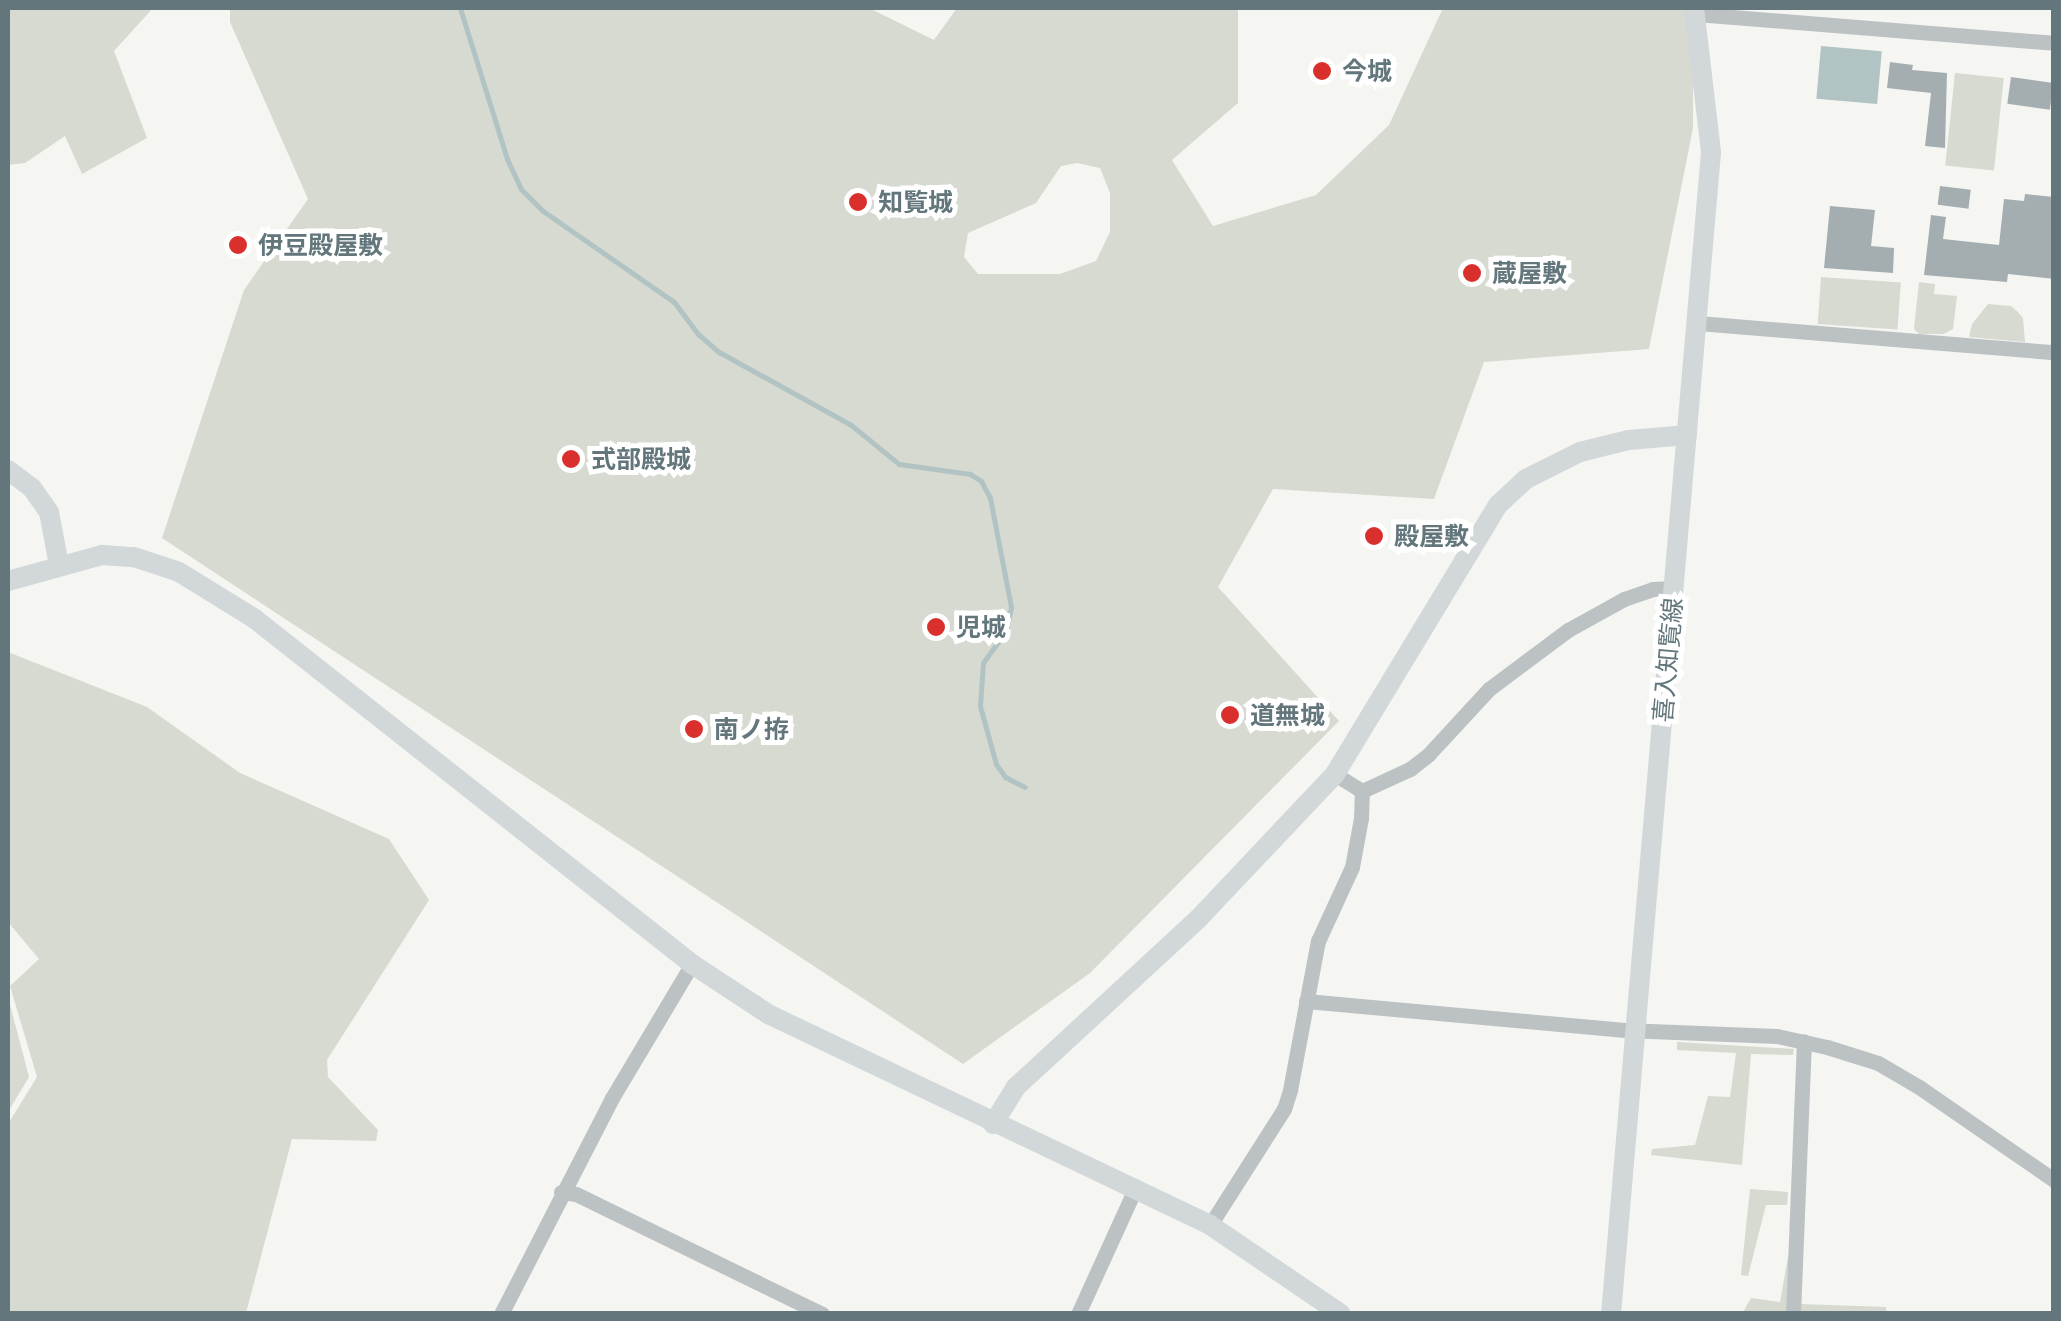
<!DOCTYPE html>
<meta charset="utf-8">
<style>
body{margin:0}
#map{position:relative;width:2061px;height:1321px;overflow:hidden;background:#f5f5f2;font-family:Figtree,"Noto Sans JP",sans-serif}
div>[style]{position:absolute}
.green>*{inset:0;background:#d6dad1;transform-origin:0 0}
.water>*{inset:0;background:#b2c3c4;transform-origin:0 0}
.stream>*{height:5px;margin:-2.5px;padding:0 2.5px;transform-origin:2.5px;border-radius:2.5px;background:#b2c3c4}
.building>*{inset:0;background:#a4aeb1;transform-origin:0 0}
.street>*{height:15px;margin:-7.5px;padding:0 7.5px;transform-origin:7.5px;border-radius:7.5px;background:#bcc2c4}
.secondary>*{height:20px;margin:-10px;padding:0 10px;transform-origin:10px;border-radius:10px;background:#d2d8da}
.dots>*{width:28px;height:28px;translate:-50% -50%;box-sizing:border-box;border:5px solid #fff;border-radius:50%}
span{translate:-50% -50%;white-space:nowrap;text-align:center;line-height:1.15;-webkit-text-stroke:10px #fff;paint-order:stroke}
.poi-label{font-size:25px;color:#62767b;font-weight:700}
.left{translate:0 -50%;text-align:left}
.street-label{font-size:25px;color:#62767b}
.frame{position:absolute;inset:0;border:10px solid #62767b;pointer-events:none}
</style>
<div id="map">
<div class="green">
<i style="clip-path:polygon(8px 8px,153px 8px,114px 51px,147px 138px,82px 174px,65px 136px,25px 163px,8px 165px)"></i>
<i style="clip-path:polygon(evenodd,230px 8px,869px 8px,934px 40px,957px 8px,1238px 8px,1238px 103px,1172px 160px,1213px 226px,1316px 195px,1389px 125px,1443px 8px,1693px 8px,1693px 128px,1649px 349px,1484px 362px,1434px 499px,1273px 489px,1218px 587px,1339px 721px,1090px 973px,963px 1064px,162px 538px,244px 290px,308px 199px,230px 22px,230px 8px,1077px 163px,1100px 168px,1110px 193px,1110px 232px,1096px 261px,1060px 274px,978px 274px,964px 257px,968px 233px,1036px 203px,1061px 166px,1077px 163px)"></i>
<i style="left:1955px;top:73px;width:49px;height:93px;rotate:6deg"></i>
<i style="left:1821px;top:277px;width:80px;height:47px;rotate:4deg"></i>
<i style="clip-path:polygon(1919px 282px,1935px 284px,1934px 294px,1957px 296px,1953px 329px,1944px 334px,1919px 334px,1914px 329px)"></i>
<i style="clip-path:polygon(1988px 304px,2011px 306px,2017px 311px,2023px 318px,2025px 342px,1969px 337px,1972px 324px)"></i>
<i style="clip-path:polygon(8px 652px,147px 707px,240px 773px,389px 839px,429px 900px,327px 1060px,328px 1077px,378px 1130px,376px 1141px,292px 1139px,246px 1313px,8px 1313px,8px 1124px,37px 1077px,10px 986px,39px 959px,8px 922px)"></i>
<i style="clip-path:polygon(8px 997px,29px 1077px,8px 1112px)"></i>
<i style="clip-path:polygon(1677px 1042px,1794px 1049px,1793px 1055px,1751px 1054px,1742px 1165px,1651px 1155px,1652px 1149px,1695px 1145px,1708px 1096px,1730px 1097px,1736px 1053px,1677px 1050px)"></i>
<i style="clip-path:polygon(1750px 1189px,1788px 1192px,1787px 1205px,1766px 1205px,1748px 1276px,1741px 1275px)"></i>
<i style="clip-path:polygon(1788px 1257px,1792px 1257px,1801px 1304px,1886px 1307px,1887px 1314px,1724px 1314px,1743px 1312px,1751px 1298px,1780px 1302px)"></i>
</div>
<div class="water">
<i style="left:1821px;top:46px;width:61px;height:53px;rotate:5deg"></i>
</div>
<div class="stream">
<i style="left:460px;top:8px;width:158px;rotate:72.7deg"></i>
<i style="left:507px;top:159px;width:33px;rotate:65deg"></i>
<i style="left:521px;top:189px;width:31px;rotate:45deg"></i>
<i style="left:543px;top:211px;width:160px;rotate:34.8deg"></i>
<i style="left:674px;top:302px;width:40px;rotate:53deg"></i>
<i style="left:698px;top:334px;width:28px;rotate:41deg"></i>
<i style="left:719px;top:352px;width:151px;rotate:28.9deg"></i>
<i style="left:851px;top:425px;width:62px;rotate:39.1deg"></i>
<i style="left:899px;top:464px;width:72px;rotate:8deg"></i>
<i style="left:970px;top:474px;width:13px;rotate:32deg"></i>
<i style="left:981px;top:481px;width:19px;rotate:62deg"></i>
<i style="left:990px;top:498px;width:111px;rotate:79.1deg"></i>
<i style="left:1011px;top:607px;width:25px;rotate:102deg"></i>
<i style="left:1006px;top:631px;width:39px;rotate:126deg"></i>
<i style="left:983px;top:663px;width:43px;rotate:94deg"></i>
<i style="left:980px;top:706px;width:60px;rotate:74.6deg"></i>
<i style="left:996px;top:764px;width:16px;rotate:55deg"></i>
<i style="left:1005px;top:777px;width:22px;rotate:27deg"></i>
</div>
<div class="building">
<i style="clip-path:polygon(1890px 62px,1913px 65px,1912px 70px,1947px 73px,1945px 148px,1925px 146px,1931px 93px,1887px 88px)"></i>
<i style="left:2011px;top:77px;width:43px;height:27px;rotate:8deg"></i>
<i style="left:1940px;top:186px;width:31px;height:19px;rotate:7deg"></i>
<i style="clip-path:polygon(2025px 194px,2054px 197px,2054px 279px,2008px 274px,2007px 282px,1924px 275px,1931px 215px,1946px 217px,1943px 239px,1999px 245px,2004px 199px,2024px 201px)"></i>
<i style="clip-path:polygon(1830px 206px,1875px 210px,1871px 246px,1894px 248px,1893px 273px,1824px 268px)"></i>
</div>
<div class="street">
<i style="left:1696px;top:14px;width:359px;rotate:4.6deg"></i>
<i style="left:1698px;top:323px;width:357px;rotate:4.7deg"></i>
<i style="left:1362px;top:791px;width:53px;rotate:-24.6deg"></i>
<i style="left:1410px;top:769px;width:23px;rotate:-38deg"></i>
<i style="left:1428px;top:755px;width:90px;rotate:-47.3deg"></i>
<i style="left:1489px;top:689px;width:99px;rotate:-36.8deg"></i>
<i style="left:1568px;top:630px;width:64px;rotate:-29deg"></i>
<i style="left:1624px;top:599px;width:31px;rotate:-19deg"></i>
<i style="left:1653px;top:589px;width:21px;rotate:-3deg"></i>
<i style="left:1306px;top:1001px;width:320px;rotate:5.2deg"></i>
<i style="left:1625px;top:1030px;width:152px;rotate:2.3deg"></i>
<i style="left:1777px;top:1036px;width:51px;rotate:12.4deg"></i>
<i style="left:1827px;top:1047px;width:53px;rotate:17.4deg"></i>
<i style="left:1878px;top:1063px;width:48px;rotate:30.3deg"></i>
<i style="left:1919px;top:1087px;width:164px;rotate:34.6deg"></i>
<i style="left:561px;top:1192px;width:15px;rotate:8deg"></i>
<i style="left:576px;top:1194px;width:274px;rotate:26deg"></i>
<i style="left:1210px;top:1225px;width:138px;rotate:-57.5deg"></i>
<i style="left:1284px;top:1109px;width:20px;rotate:-72deg"></i>
<i style="left:1290px;top:1090px;width:152px;rotate:-79.4deg"></i>
<i style="left:1318px;top:941px;width:81px;rotate:-65.3deg"></i>
<i style="left:1352px;top:867px;width:50px;rotate:-79.6deg"></i>
<i style="left:1361px;top:818px;width:27px;rotate:-88deg"></i>
<i style="left:1362px;top:791px;width:32px;rotate:-148deg"></i>
<i style="left:501px;top:1314px;width:243px;rotate:-62.8deg"></i>
<i style="left:612px;top:1098px;width:156px;rotate:-59.2deg"></i>
<i style="left:1078px;top:1314px;width:140px;rotate:-65.5deg"></i>
<i style="left:1793px;top:1314px;width:273px;rotate:-87.7deg"></i>
</div>
<div class="secondary">
<i style="left:8px;top:470px;width:30px;rotate:37deg"></i>
<i style="left:32px;top:488px;width:29px;rotate:55deg"></i>
<i style="left:49px;top:512px;width:54px;rotate:79.3deg"></i>
<i style="left:8px;top:581px;width:98px;rotate:-15.5deg"></i>
<i style="left:102px;top:555px;width:32px;rotate:4deg"></i>
<i style="left:134px;top:557px;width:47px;rotate:18.4deg"></i>
<i style="left:179px;top:572px;width:89px;rotate:31.7deg"></i>
<i style="left:255px;top:619px;width:557px;rotate:38.29deg"></i>
<i style="left:692px;top:964px;width:91px;rotate:33.3deg"></i>
<i style="left:768px;top:1014px;width:490px;rotate:25.5deg"></i>
<i style="left:1210px;top:1225px;width:158px;rotate:34.2deg"></i>
<i style="left:993px;top:1124px;width:44px;rotate:-58.1deg"></i>
<i style="left:1016px;top:1087px;width:249px;rotate:-42.7deg"></i>
<i style="left:1199px;top:918px;width:198px;rotate:-46.6deg"></i>
<i style="left:1335px;top:774px;width:315px;rotate:-58.8deg"></i>
<i style="left:1498px;top:505px;width:38px;rotate:-43deg"></i>
<i style="left:1526px;top:479px;width:60px;rotate:-26.6deg"></i>
<i style="left:1580px;top:452px;width:50px;rotate:-13.8deg"></i>
<i style="left:1629px;top:440px;width:58px;rotate:-4.9deg"></i>
<i style="left:1611px;top:1314px;width:1166px;rotate:-85.08deg"></i>
<i style="left:1711px;top:152px;width:145px;rotate:-96.7deg"></i>
</div>
<div class="dots">
<i style="left:1322px;top:71px;background:#d9302e"></i>
<i style="left:858px;top:202px;background:#d9302e"></i>
<i style="left:238px;top:245px;background:#d9302e"></i>
<i style="left:1472px;top:273px;background:#d9302e"></i>
<i style="left:571px;top:459px;background:#d9302e"></i>
<i style="left:1374px;top:536px;background:#d9302e"></i>
<i style="left:936px;top:627px;background:#d9302e"></i>
<i style="left:1230px;top:715px;background:#d9302e"></i>
<i style="left:694px;top:729px;background:#d9302e"></i>
</div>
<div class="poi-label">
<span class="left" style="left:1342px;top:71px">今城</span>
<span class="left" style="left:878px;top:202px">知覧城</span>
<span class="left" style="left:258px;top:245px">伊豆殿屋敷</span>
<span class="left" style="left:1492px;top:273px">蔵屋敷</span>
<span class="left" style="left:591px;top:459px">式部殿城</span>
<span class="left" style="left:1394px;top:536px">殿屋敷</span>
<span class="left" style="left:956px;top:627px">児城</span>
<span class="left" style="left:1250px;top:715px">道無城</span>
<span class="left" style="left:714px;top:729px">南ノ拵</span>
</div>
<div class="street-label">
<span style="left:1668px;top:660px;rotate:-85deg">喜入知覧線</span>
</div>
<div class="frame"></div>
</div>
